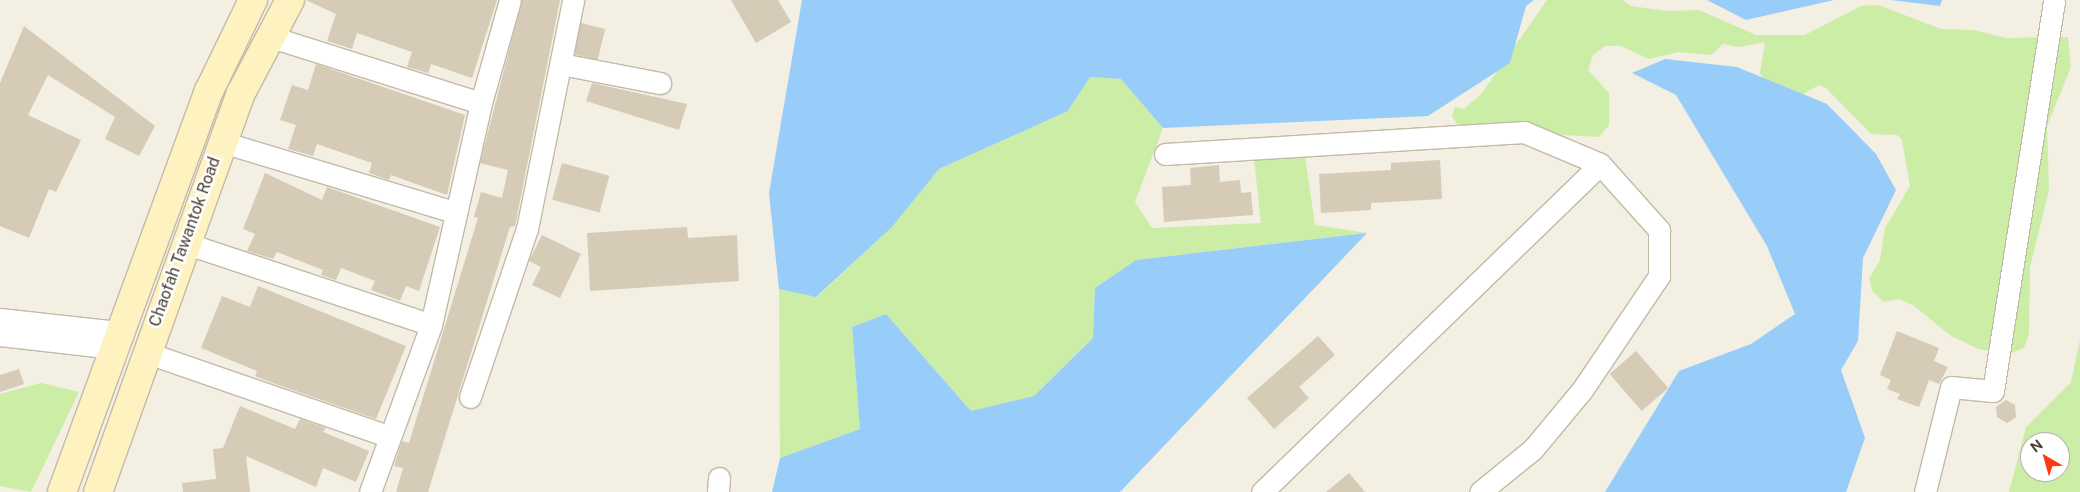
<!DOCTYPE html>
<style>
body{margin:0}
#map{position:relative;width:2080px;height:492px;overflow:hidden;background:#f3efe2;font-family:"Public Sans",sans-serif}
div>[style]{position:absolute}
.green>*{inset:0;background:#cbeda6}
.water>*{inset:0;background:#97cdf8}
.building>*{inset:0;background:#d5cbb7;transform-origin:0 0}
.roads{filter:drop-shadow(1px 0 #c2baa7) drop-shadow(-1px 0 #c2baa7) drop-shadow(0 1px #c2baa7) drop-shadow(0 -1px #c2baa7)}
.minor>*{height:21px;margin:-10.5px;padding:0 10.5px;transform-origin:10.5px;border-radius:10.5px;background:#fff}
.secondary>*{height:28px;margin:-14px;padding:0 14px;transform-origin:14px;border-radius:14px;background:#fff2c1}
span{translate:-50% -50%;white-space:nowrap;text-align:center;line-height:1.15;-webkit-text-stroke:5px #fff;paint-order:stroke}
.street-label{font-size:16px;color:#453f32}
.north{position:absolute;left:2020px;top:432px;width:50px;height:50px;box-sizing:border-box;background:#fff;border:1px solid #b5b2ad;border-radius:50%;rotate:322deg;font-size:14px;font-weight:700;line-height:20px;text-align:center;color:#453f32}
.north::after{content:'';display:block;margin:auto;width:18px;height:22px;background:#ff390e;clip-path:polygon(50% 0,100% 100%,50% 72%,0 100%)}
</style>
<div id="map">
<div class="green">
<i style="clip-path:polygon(1547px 0,1623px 0,1631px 6px,1666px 11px,1699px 10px,1756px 35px,1805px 35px,1861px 6px,1878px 5px,1941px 29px,1974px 30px,2005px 38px,2068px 37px,2071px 67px,2047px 126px,2049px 190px,2030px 267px,2029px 334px,2024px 348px,2009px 354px,1979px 349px,1951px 336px,1913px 305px,1899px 299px,1884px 302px,1873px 292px,1869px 279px,1880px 260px,1885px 228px,1910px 186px,1902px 140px,1897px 135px,1871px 134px,1826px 88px,1819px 85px,1796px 98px,1773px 92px,1760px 73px,1765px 42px,1739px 47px,1723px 44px,1711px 55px,1679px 52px,1649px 59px,1621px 46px,1605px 46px,1593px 55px,1588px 70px,1609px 93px,1609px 125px,1599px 137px,1460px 129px,1452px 116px,1455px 107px,1464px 109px,1482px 93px)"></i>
<i style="clip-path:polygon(1090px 77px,1121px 79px,1163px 128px,1135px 202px,1152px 228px,1261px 223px,1254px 159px,1305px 156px,1315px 225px,1367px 233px,1136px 260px,1095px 288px,1093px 338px,1034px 396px,971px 411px,886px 314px,852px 328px,860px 429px,780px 458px,779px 289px,817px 297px,892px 227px,939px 169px,1068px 111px)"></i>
<i style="clip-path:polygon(evenodd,2080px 340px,2080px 492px,2009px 492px,2026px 427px,2071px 382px,2080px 340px,2030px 442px,2060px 442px,2060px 472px,2030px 472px,2030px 442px)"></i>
<i style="clip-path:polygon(41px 383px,79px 392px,31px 492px,0 486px,0 394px)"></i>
</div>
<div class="water">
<i style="clip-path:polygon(802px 0,1534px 0,1526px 6px,1510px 63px,1428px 116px,1163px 128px,1121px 79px,1090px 77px,1068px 111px,939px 169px,892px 227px,816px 297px,779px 289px,769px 193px)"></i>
<i style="clip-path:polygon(1707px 0,1834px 0,1746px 20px)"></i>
<i style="clip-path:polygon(1890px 0,1942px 0,1940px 6px)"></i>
<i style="clip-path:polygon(1665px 59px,1737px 67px,1827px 104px,1876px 154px,1896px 190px,1863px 258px,1858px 341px,1841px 370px,1865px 438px,1846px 492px,1605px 492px,1679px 371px,1751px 344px,1795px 314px,1767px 246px,1676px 95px,1632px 73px)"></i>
<i style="clip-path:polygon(1367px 233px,1120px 492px,772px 492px,780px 458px,860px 429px,852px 327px,886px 314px,971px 411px,1034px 396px,1093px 338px,1095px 288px,1136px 260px)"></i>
</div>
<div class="building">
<i style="clip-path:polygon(306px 0,497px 0,472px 78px,431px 64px,428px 73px,407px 67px,412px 52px,357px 33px,352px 49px,327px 41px,336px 14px)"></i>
<i style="clip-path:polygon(522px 0,560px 0,515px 226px,510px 227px,428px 492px,396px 492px,403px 468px,394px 466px,402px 441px,409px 443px,478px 218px,474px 217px,481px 192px,502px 198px,508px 170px,480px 163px)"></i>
<i style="clip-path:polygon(731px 0,778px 0,791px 22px,756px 43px)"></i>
<i style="left:581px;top:23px;width:25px;height:32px;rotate:14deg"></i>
<i style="clip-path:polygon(24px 26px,155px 126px,139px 156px,105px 139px,115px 117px,48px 75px,28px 115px,81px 140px,56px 192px,49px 189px,29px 238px,0 226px,0 83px)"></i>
<i style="clip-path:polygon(316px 64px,465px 115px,447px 195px,391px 175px,389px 180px,369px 173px,372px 163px,317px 144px,313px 156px,288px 149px,296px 125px,280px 120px,292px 85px,308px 90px)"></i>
<i style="clip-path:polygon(592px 83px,687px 104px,679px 130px,586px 101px)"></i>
<i style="clip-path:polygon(1440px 160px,1442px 199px,1371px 203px,1371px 210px,1321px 213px,1319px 174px,1391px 170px,1391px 163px)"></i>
<i style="left:562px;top:163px;width:49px;height:38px;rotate:15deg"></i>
<i style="clip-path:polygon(1219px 165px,1220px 182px,1240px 180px,1241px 193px,1251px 192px,1253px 215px,1164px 222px,1162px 187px,1191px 185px,1190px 168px)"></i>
<i style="clip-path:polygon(265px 173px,322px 200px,327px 187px,440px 227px,419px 291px,406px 286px,400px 301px,371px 290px,375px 281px,341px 268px,336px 280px,321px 275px,323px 270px,277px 252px,273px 259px,247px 251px,255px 234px,243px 229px)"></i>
<i style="clip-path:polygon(687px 227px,688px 238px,737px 235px,739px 281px,590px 291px,587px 233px)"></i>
<i style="clip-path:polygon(542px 235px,581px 254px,560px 298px,532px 285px,541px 267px,529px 261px)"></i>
<i style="clip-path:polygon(258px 286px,406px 346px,376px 419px,270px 382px,255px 376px,257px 371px,201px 348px,222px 296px,250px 307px)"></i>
<i style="clip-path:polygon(1897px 331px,1939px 348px,1934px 361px,1948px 367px,1939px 384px,1929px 380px,1919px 407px,1897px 399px,1900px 394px,1887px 389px,1891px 380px,1880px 375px)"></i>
<i style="clip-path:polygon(1318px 336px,1335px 355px,1299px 387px,1309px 398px,1274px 429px,1247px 398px)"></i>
<i style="left:1636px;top:351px;width:49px;height:35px;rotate:49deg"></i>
<i style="clip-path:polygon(19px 369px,24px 384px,0 392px,0 375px)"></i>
<i style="clip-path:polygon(2006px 400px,2015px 405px,2016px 417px,2007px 423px,1997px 417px,1996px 407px)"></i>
<i style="clip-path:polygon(240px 406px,295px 429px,300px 419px,326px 428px,323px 432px,369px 451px,356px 482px,323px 468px,316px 487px,246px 456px,250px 492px,183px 492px,182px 483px,216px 479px,213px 449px,223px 448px)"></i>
<i style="clip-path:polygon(1349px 473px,1365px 492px,1326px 492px)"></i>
</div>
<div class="roads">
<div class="minor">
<i style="left:268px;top:36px;width:223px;rotate:17.5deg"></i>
<i style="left:561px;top:64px;width:101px;rotate:10.9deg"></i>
<i style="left:222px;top:142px;width:245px;rotate:16.8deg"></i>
<i style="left:1165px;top:154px;width:360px;rotate:-3.5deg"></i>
<i style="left:1524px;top:132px;width:82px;rotate:22.8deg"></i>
<i style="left:1600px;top:164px;width:89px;rotate:48.2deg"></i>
<i style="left:1659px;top:230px;width:46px;rotate:90deg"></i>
<i style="left:1659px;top:276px;width:138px;rotate:124deg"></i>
<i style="left:1582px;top:390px;width:77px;rotate:129.7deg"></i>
<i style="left:1533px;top:449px;width:68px;rotate:140.9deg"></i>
<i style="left:185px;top:243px;width:259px;rotate:18.4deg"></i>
<i style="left:0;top:319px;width:121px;rotate:6.2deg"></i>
<i style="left:0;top:335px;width:115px;rotate:6.5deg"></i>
<i style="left:145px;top:352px;width:257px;rotate:19.1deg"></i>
<i style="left:470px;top:397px;width:177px;rotate:-71.3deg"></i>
<i style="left:527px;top:229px;width:234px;rotate:-78.6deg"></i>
<i style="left:370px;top:492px;width:178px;rotate:-69.9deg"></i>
<i style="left:431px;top:325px;width:228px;rotate:-77.3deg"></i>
<i style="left:481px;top:103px;width:107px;rotate:-74.3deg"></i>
<i style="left:718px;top:492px;width:14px;rotate:-86deg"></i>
<i style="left:1262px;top:492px;width:471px;rotate:-44.1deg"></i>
<i style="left:1925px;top:492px;width:108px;rotate:-76.1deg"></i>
<i style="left:1951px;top:387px;width:42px;rotate:5.4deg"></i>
<i style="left:1993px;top:391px;width:396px;rotate:-81.1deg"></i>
</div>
<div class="secondary">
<i style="left:62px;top:492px;width:427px;rotate:-69.9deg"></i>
<i style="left:209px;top:91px;width:101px;rotate:-64.2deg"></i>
<i style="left:98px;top:492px;width:424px;rotate:-70.3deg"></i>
<i style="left:241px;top:93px;width:105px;rotate:-62.2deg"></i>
</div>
</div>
<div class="street-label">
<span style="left:185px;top:242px;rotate:-70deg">Chaofah Tawantok Road</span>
</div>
<div class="north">N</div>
</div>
